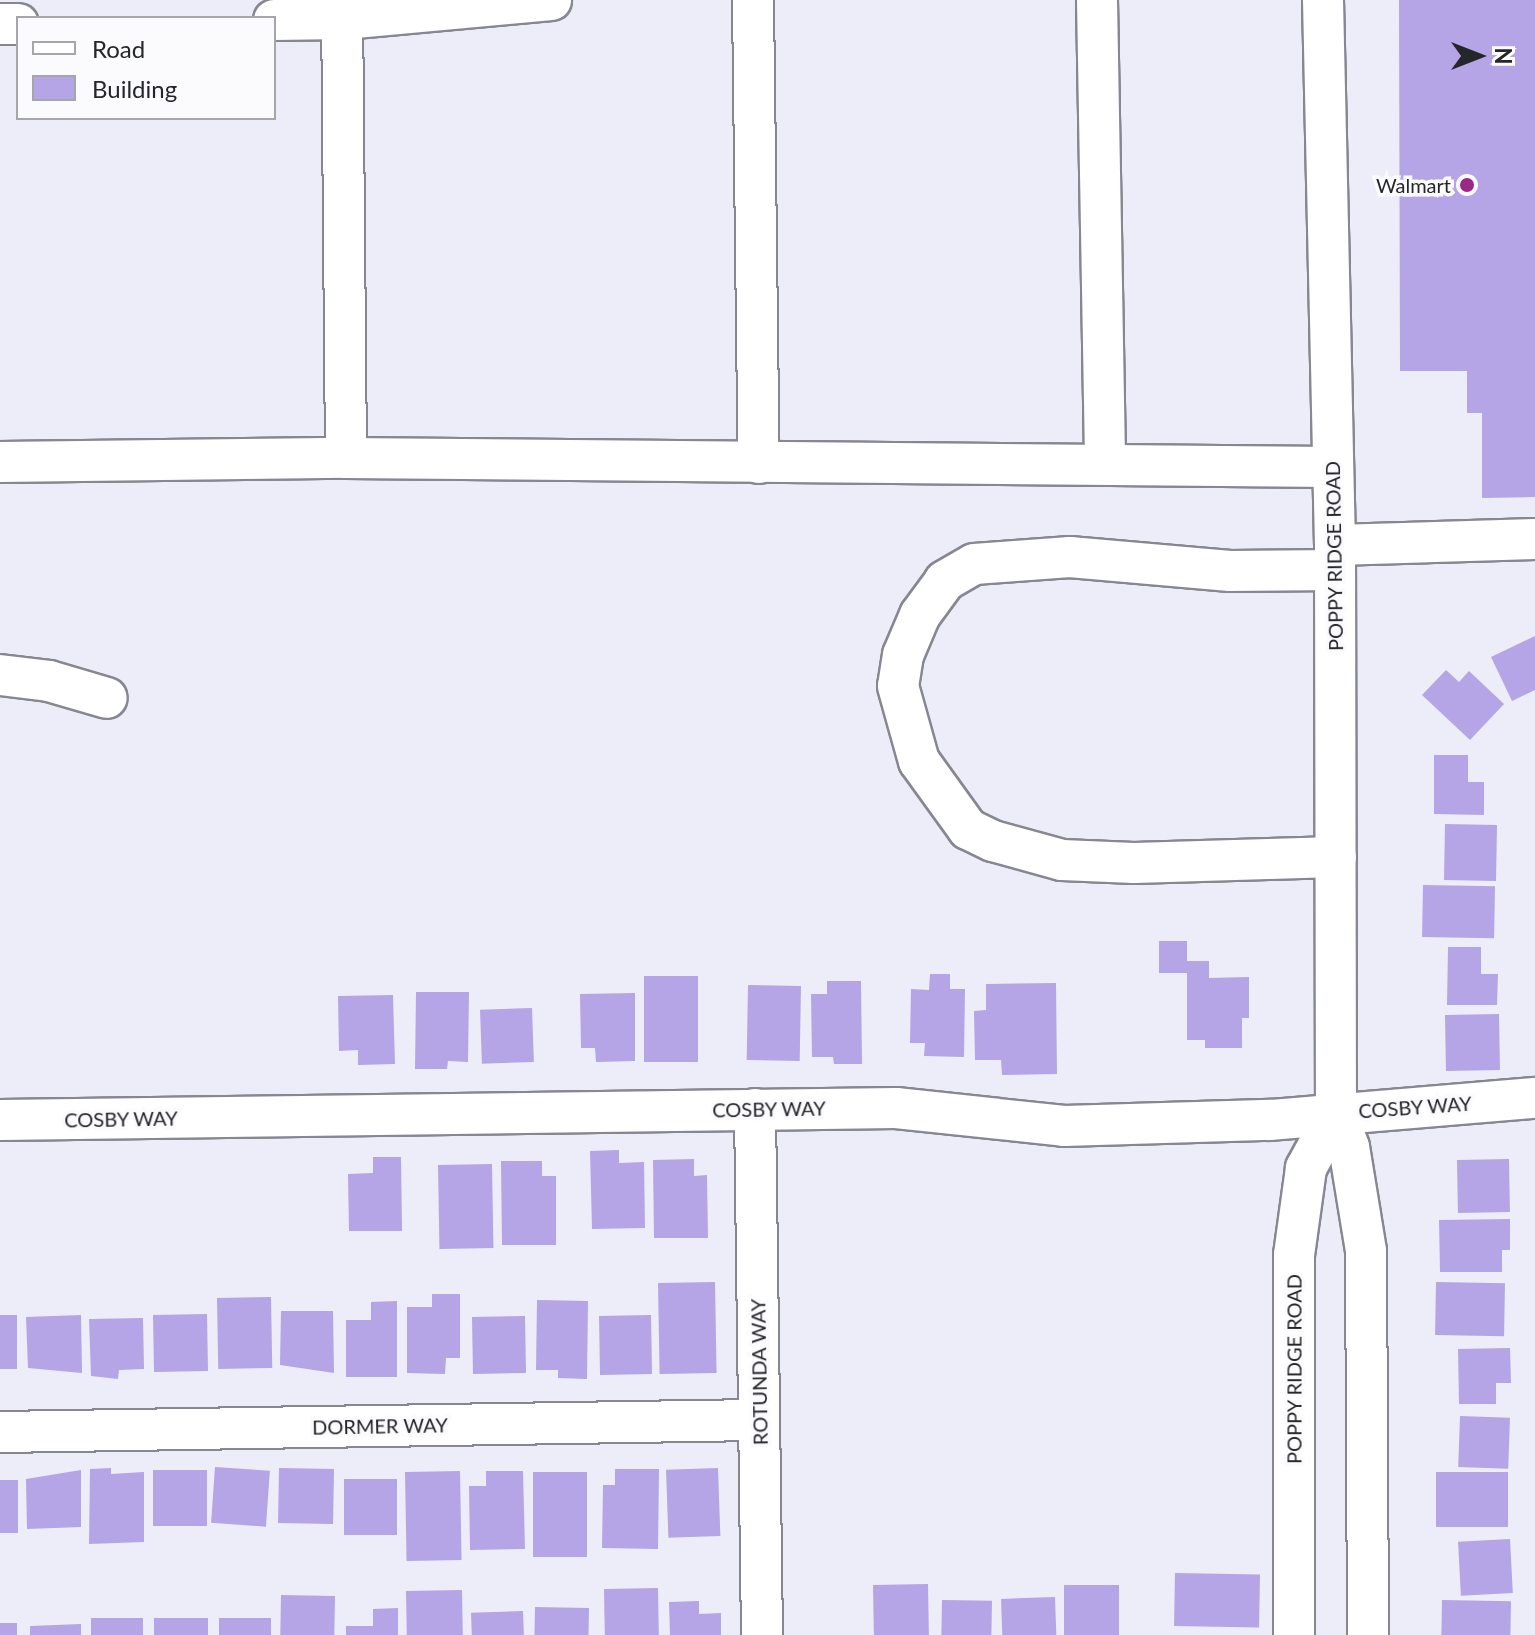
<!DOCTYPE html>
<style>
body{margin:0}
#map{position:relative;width:1535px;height:1635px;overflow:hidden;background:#ecedf8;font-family:Lato,sans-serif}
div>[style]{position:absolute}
.building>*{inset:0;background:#b5a4e6;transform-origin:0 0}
.roads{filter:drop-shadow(2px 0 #868791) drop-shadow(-2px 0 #868791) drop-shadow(0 2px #868791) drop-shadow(0 -2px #868791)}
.minor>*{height:40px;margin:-20px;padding:0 20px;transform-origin:20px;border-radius:20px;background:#fff}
.dots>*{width:22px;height:22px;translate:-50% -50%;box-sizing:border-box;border:4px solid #fbfbfd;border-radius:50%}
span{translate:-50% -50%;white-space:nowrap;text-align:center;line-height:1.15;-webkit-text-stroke:7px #fbfbfd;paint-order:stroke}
.poi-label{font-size:20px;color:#25262a}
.right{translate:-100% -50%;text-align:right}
.street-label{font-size:20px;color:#25262a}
.legend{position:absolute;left:16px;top:16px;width:260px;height:104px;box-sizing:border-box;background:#fbfbfd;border:2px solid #a5a6a9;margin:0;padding:10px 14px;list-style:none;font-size:24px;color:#25262a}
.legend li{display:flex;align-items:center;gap:16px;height:40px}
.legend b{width:40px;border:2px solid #a5a6a9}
.north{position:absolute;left:1439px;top:16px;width:80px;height:80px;-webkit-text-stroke:6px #fbfbfd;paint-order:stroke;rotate:90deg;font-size:22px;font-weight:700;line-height:32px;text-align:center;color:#25262a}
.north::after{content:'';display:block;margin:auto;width:28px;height:36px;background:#25262a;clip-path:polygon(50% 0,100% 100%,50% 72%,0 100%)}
</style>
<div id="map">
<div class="building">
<i style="clip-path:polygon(1399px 0,1535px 0,1535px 497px,1482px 498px,1482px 413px,1467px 413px,1467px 371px,1400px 371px)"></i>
<i style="clip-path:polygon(1535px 636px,1535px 690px,1512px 701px,1491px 657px)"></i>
<i style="clip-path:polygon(1446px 670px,1459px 682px,1469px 671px,1504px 704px,1470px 740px,1422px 695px)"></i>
<i style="clip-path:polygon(1434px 755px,1468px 755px,1468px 782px,1484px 782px,1484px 815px,1434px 814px)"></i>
<i style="left:1445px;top:824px;width:52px;height:56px;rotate:1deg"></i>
<i style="left:1423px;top:885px;width:72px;height:52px;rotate:1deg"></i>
<i style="clip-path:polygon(1159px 941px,1187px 941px,1187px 961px,1209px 961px,1209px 978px,1249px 977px,1249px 1018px,1242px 1018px,1242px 1048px,1205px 1048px,1205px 1040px,1187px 1040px,1187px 973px,1159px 973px)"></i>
<i style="clip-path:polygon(1448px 947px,1481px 947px,1481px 974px,1498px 974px,1497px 1005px,1447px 1005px)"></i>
<i style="clip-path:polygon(930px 974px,950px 974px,950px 989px,965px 989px,964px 1057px,924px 1056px,925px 1043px,910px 1043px,911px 989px,929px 990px)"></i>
<i style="left:644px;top:976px;width:54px;height:86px"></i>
<i style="clip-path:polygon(827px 981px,861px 981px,862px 1064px,834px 1064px,833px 1057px,812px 1057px,811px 994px,827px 994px)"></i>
<i style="clip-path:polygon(1056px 983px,1057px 1074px,1002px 1075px,1001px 1060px,975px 1060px,974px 1011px,986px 1010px,986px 984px)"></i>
<i style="left:748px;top:985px;width:53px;height:75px;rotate:1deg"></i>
<i style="clip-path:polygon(416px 992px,469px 992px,468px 1062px,448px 1061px,447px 1069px,415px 1069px)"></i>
<i style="clip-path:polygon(635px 993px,635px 1061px,596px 1062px,595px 1048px,581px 1048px,580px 994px)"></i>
<i style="clip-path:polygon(393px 995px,395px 1064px,358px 1065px,358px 1050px,339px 1051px,338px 996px)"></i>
<i style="left:532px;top:1008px;width:54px;height:52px;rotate:88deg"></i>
<i style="left:1499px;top:1014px;width:56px;height:54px;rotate:89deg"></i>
<i style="clip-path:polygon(619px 1150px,619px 1163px,644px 1162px,645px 1228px,592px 1229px,590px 1151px)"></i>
<i style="clip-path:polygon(373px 1157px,401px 1157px,402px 1231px,349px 1231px,348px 1174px,373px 1173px)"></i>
<i style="clip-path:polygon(694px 1159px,694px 1176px,707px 1175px,708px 1238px,654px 1238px,653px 1160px)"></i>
<i style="left:1509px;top:1159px;width:53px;height:52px;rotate:89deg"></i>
<i style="clip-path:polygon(501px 1161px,542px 1161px,542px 1176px,556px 1176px,556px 1245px,502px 1245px)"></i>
<i style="left:492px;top:1164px;width:84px;height:54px;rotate:89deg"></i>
<i style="clip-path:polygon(1510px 1219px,1510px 1250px,1502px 1250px,1502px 1272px,1440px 1272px,1439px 1220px)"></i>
<i style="left:715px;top:1282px;width:91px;height:57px;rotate:89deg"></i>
<i style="left:1436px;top:1282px;width:69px;height:53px;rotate:1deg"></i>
<i style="clip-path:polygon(432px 1294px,460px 1294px,460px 1358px,446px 1358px,445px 1374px,407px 1373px,407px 1307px,432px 1307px)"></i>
<i style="left:271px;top:1297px;width:71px;height:54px;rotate:89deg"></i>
<i style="clip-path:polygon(537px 1300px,588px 1301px,587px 1379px,558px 1378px,558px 1370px,536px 1370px)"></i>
<i style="clip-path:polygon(397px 1301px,397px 1377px,346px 1377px,346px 1320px,371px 1320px,371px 1302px)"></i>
<i style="clip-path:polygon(281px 1311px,333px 1311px,334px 1373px,280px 1365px)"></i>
<i style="left:207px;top:1314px;width:57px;height:54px;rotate:89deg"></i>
<i style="left:0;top:1315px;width:17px;height:54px"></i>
<i style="clip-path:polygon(81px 1315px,82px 1373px,28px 1368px,26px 1317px)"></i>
<i style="left:651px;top:1315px;width:59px;height:52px;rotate:89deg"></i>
<i style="left:525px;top:1316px;width:57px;height:53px;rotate:89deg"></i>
<i style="clip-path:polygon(143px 1318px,144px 1369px,119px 1370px,118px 1379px,91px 1376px,89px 1319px)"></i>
<i style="clip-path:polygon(1510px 1348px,1511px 1383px,1496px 1383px,1496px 1404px,1459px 1404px,1458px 1349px)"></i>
<i style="left:1460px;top:1416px;width:50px;height:51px;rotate:2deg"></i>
<i style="left:215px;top:1467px;width:55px;height:56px;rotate:4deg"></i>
<i style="clip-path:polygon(111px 1468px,111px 1474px,144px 1472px,144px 1542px,89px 1544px,90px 1469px)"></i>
<i style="left:718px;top:1468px;width:68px;height:52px;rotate:88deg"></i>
<i style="left:334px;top:1469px;width:55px;height:55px;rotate:91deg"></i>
<i style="clip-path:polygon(615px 1469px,659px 1469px,658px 1549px,602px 1548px,603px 1485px,615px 1485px)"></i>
<i style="clip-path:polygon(81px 1470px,81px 1527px,27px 1529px,26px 1479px)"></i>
<i style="left:207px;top:1470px;width:56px;height:54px;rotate:90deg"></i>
<i style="left:460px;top:1471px;width:89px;height:55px;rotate:89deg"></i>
<i style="clip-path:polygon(486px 1471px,523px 1471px,525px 1549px,470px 1550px,469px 1486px,486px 1486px)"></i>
<i style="left:587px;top:1472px;width:85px;height:54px;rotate:90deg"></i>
<i style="left:1436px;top:1472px;width:72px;height:55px"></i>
<i style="left:344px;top:1479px;width:53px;height:56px"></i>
<i style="left:0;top:1480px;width:18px;height:53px"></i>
<i style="left:1510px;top:1539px;width:54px;height:52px;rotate:87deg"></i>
<i style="left:1175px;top:1573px;width:85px;height:53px;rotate:1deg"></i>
<i style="left:928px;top:1584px;width:51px;height:55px;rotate:89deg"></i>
<i style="left:1064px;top:1585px;width:55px;height:50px"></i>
<i style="left:658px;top:1588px;width:47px;height:54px;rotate:89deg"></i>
<i style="left:462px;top:1590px;width:45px;height:56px;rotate:89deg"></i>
<i style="left:281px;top:1595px;width:54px;height:40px;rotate:1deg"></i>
<i style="left:1055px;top:1597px;width:38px;height:54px;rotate:88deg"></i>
<i style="left:942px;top:1600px;width:50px;height:35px;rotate:1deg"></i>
<i style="left:1442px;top:1600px;width:69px;height:35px;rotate:1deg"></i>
<i style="clip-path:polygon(699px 1601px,699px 1614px,721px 1613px,721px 1635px,670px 1635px,669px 1602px)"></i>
<i style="left:535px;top:1607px;width:54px;height:28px;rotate:1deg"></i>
<i style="clip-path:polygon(398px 1608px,398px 1635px,346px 1635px,346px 1626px,373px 1626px,373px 1609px)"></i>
<i style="left:523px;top:1611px;width:24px;height:52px;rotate:88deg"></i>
<i style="left:91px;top:1618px;width:52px;height:17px"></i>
<i style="left:208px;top:1618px;width:17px;height:54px;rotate:90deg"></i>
<i style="left:271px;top:1618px;width:17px;height:52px;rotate:90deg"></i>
<i style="left:0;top:1623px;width:17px;height:12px"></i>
<i style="clip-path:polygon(81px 1624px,81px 1635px,30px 1635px,30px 1626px)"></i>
</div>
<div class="roads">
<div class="minor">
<i style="left:342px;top:0;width:458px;rotate:89.5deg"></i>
<i style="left:753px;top:0;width:463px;rotate:89.3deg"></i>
<i style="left:1097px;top:0;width:464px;rotate:89deg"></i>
<i style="left:1323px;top:0;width:545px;rotate:88.74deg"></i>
<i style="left:1335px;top:545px;width:568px;rotate:89.9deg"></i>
<i style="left:1336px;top:1113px;width:36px;rotate:69deg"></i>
<i style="left:1349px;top:1147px;width:105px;rotate:80.7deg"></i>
<i style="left:1366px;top:1251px;width:384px;rotate:89.7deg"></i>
<i style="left:274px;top:20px;width:70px;rotate:-0.8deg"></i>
<i style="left:344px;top:19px;width:208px;rotate:-5.2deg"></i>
<i style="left:0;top:24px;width:18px"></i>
<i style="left:0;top:462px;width:346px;rotate:-0.7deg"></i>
<i style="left:346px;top:458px;width:987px;rotate:0.52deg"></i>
<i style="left:1335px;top:545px;width:200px;rotate:-1.7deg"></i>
<i style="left:1335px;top:570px;width:105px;rotate:179.5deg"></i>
<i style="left:1230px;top:571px;width:161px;rotate:-175deg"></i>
<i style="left:1070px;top:557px;width:96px;rotate:175.8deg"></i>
<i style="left:974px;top:564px;width:34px;rotate:150deg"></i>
<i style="left:945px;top:581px;width:42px;rotate:126.3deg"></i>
<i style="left:920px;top:615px;width:43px;rotate:113deg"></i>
<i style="left:903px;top:655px;width:31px;rotate:99deg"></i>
<i style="left:898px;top:686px;width:78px;rotate:74.4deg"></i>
<i style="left:919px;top:761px;width:84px;rotate:54.2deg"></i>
<i style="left:968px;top:829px;width:28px;rotate:26deg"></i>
<i style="left:993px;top:841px;width:72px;rotate:15.4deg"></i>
<i style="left:1062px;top:860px;width:72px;rotate:2.4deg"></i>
<i style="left:1134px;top:863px;width:202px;rotate:-1.7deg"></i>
<i style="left:0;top:675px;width:49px;rotate:7deg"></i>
<i style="left:49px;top:681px;width:60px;rotate:16.3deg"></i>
<i style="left:755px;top:1109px;width:526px;rotate:89.24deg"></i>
<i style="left:0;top:1120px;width:896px;rotate:-0.77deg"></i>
<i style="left:896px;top:1108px;width:169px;rotate:6.1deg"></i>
<i style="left:1064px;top:1126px;width:207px;rotate:-1.7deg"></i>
<i style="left:1271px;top:1120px;width:265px;rotate:-4.8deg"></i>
<i style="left:0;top:1432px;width:759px;rotate:-0.91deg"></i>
<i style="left:1294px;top:1635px;width:380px;rotate:-90deg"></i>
<i style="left:1294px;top:1255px;width:88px;rotate:-82.1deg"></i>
<i style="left:1306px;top:1168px;width:63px;rotate:-61.4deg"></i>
</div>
</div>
<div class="dots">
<i style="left:1467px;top:185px;background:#9a2885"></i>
</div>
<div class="poi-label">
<span class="right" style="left:1451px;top:185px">Walmart</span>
</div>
<div class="street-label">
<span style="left:1334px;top:556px;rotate:-91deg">POPPY RIDGE ROAD</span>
<span style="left:1415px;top:1107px;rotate:-4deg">COSBY WAY</span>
<span style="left:769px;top:1109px;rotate:-1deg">COSBY WAY</span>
<span style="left:121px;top:1119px;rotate:-1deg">COSBY WAY</span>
<span style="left:1294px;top:1369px;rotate:-90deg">POPPY RIDGE ROAD</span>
<span style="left:759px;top:1372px;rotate:-91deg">ROTUNDA WAY</span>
<span style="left:380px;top:1426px;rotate:-1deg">DORMER WAY</span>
</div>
<ul class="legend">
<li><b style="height:10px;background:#fff"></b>Road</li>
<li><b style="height:22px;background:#b5a4e6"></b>Building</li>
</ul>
<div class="north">N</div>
</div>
